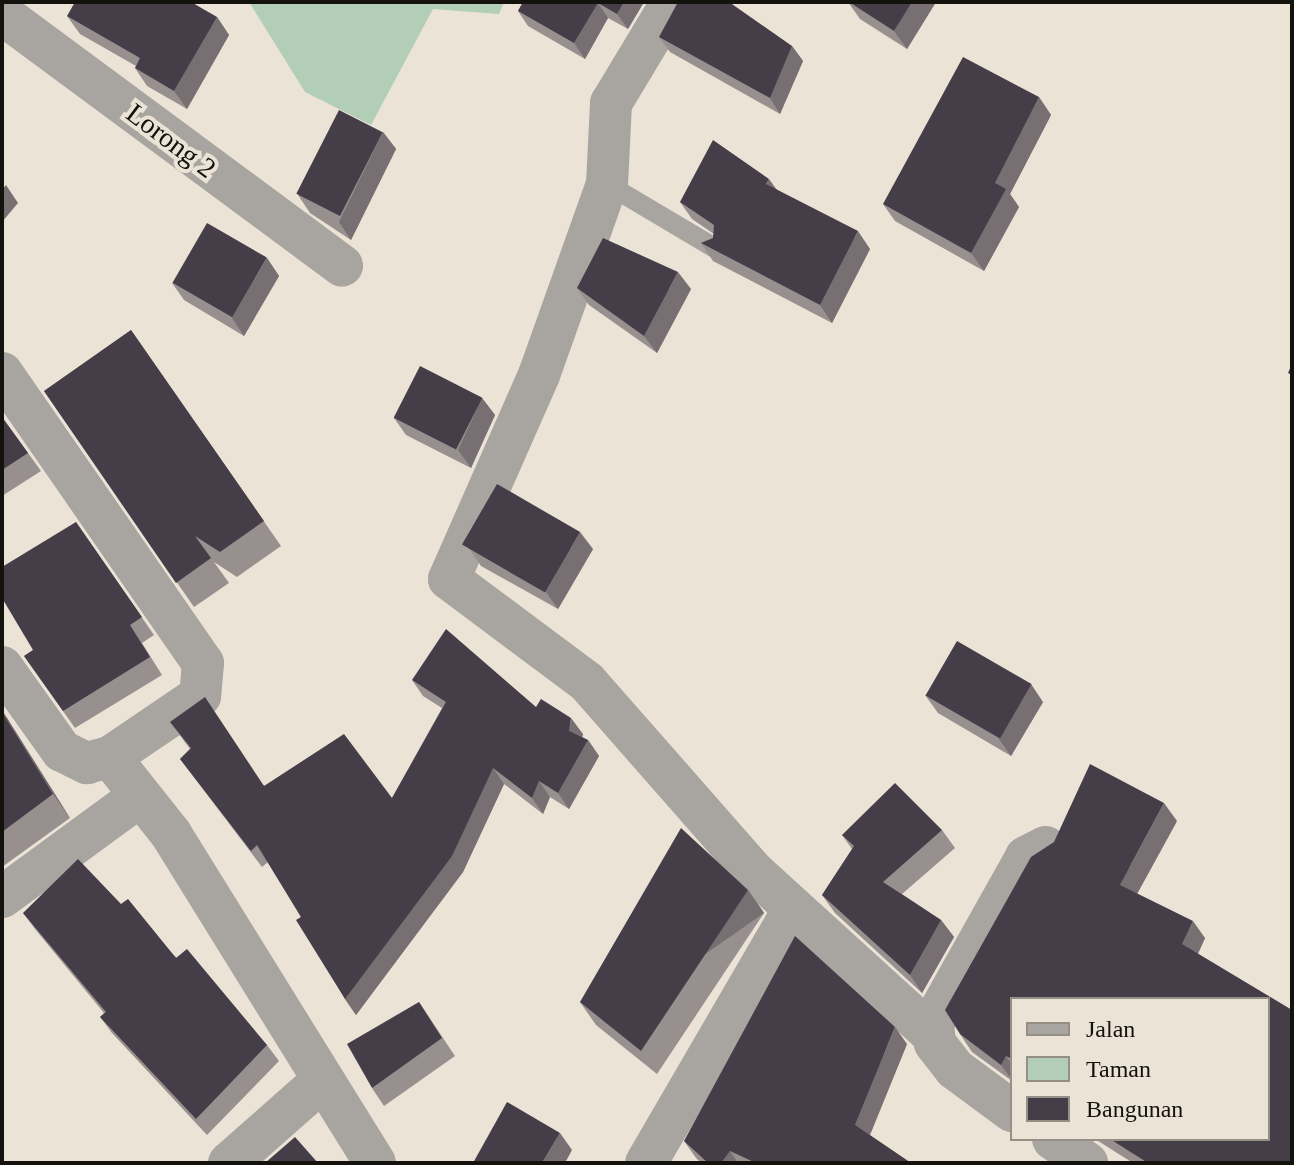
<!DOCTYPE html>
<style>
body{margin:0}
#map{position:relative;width:1294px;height:1165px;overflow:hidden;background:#ebe3d6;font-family:"Times New Roman",serif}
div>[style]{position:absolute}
.green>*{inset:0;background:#b2ceb7}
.lane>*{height:20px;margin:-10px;padding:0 10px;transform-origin:10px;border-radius:10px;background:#a8a49f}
.street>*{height:42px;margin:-21px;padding:0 21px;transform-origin:21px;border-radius:21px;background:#a8a49f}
.wall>*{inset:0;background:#98908e}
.shaded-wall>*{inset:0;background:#776f72;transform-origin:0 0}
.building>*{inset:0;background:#453d47;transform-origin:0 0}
span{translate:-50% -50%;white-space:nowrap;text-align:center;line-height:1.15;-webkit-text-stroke:8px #ebe3d6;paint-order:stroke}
.street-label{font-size:28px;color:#14120d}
.frame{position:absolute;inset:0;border:4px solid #14120d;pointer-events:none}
.legend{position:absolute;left:1010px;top:997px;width:260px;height:144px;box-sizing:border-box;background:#ebe3d6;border:2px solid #958f86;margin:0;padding:10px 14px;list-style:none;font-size:24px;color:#14120d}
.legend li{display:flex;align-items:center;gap:16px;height:40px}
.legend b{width:40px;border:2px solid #958f86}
</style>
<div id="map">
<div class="green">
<i style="clip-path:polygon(249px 2px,504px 2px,499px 14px,433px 9px,371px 125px,305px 92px)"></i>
</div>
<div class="lane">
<i style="left:607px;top:184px;width:126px;rotate:30.7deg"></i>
</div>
<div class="street">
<i style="left:672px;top:2px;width:118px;rotate:121.1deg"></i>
<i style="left:611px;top:103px;width:81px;rotate:92.8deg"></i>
<i style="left:607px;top:184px;width:203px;rotate:109.6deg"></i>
<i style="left:539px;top:375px;width:223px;rotate:113.8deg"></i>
<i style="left:449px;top:579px;width:172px;rotate:36.7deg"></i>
<i style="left:587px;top:682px;width:253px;rotate:48.7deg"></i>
<i style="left:754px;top:872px;width:242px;rotate:42.3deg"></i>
<i style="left:2px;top:14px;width:423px;rotate:36.5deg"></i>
<i style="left:2px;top:373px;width:353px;rotate:55.3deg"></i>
<i style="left:203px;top:663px;width:33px;rotate:95deg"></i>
<i style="left:200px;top:696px;width:109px;rotate:145.9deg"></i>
<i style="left:2px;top:667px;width:103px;rotate:54.5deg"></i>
<i style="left:62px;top:751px;width:28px;rotate:26deg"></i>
<i style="left:87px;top:763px;width:24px;rotate:-15deg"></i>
<i style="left:110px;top:757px;width:98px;rotate:51.6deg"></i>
<i style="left:171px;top:834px;width:387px;rotate:58.2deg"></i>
<i style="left:2px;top:897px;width:171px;rotate:-36.2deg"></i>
<i style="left:1012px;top:1111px;width:71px;rotate:-143.6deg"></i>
<i style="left:955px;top:1069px;width:33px;rotate:-128deg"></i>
<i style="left:935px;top:1043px;width:20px;rotate:-96deg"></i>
<i style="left:933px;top:1023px;width:190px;rotate:-60.7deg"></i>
<i style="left:1026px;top:857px;width:22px;rotate:-27deg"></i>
<i style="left:1053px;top:1139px;width:42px;rotate:35.2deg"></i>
<i style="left:229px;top:1163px;width:125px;rotate:-41.4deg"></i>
<i style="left:646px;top:1163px;width:294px;rotate:-59.8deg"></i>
</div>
<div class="wall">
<i style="clip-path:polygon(523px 2px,644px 2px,628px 29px,608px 18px,585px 59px,528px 26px,518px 11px)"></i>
<i style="clip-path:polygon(848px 2px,936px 2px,907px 49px,860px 19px)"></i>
<i style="clip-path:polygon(67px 16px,217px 17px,229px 35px,187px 109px,147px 86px,135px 68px,136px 66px,80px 34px)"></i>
<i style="clip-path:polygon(659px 37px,792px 46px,803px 61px,780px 114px,670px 52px)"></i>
<i style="clip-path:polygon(1039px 97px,1051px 115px,1010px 194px,1019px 207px,984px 271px,895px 221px,883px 204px)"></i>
<i style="clip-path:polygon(383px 132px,396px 149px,351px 240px,310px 213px,298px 195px)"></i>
<i style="clip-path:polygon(776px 189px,870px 249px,832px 323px,713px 261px,701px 243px,713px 238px,714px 234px,692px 219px,680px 202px)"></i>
<i style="clip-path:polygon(267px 258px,279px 276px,244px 336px,184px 300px,172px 283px)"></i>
<i style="clip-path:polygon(577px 288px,691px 289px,657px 353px,589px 305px)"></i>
<i style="clip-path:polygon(131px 330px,281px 546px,237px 577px,214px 562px,229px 583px,194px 607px,44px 391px)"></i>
<i style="clip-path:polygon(482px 398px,495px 415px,471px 468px,406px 435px,394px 418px)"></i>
<i style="clip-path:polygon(2px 417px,41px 471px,2px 496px)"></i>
<i style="clip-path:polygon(76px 522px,154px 635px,142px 643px,162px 675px,75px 728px,24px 656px,33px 650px)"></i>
<i style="clip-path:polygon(469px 548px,593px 549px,558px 609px,481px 566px)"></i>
<i style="clip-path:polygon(412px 680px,536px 707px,583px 734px,582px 737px,588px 740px,599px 756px,569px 809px,550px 797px,543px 814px,504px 784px,463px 872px,356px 1015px,345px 999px,301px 917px,268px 862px,262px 867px,180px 759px,190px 749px,170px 722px,265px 786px,392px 798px,442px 708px,423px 696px)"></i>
<i style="clip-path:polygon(925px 695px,1043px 702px,1011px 756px,938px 713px)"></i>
<i style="clip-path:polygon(2px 710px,70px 818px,2px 867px)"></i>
<i style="clip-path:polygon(1177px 821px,1137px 894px,1205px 938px,1198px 954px,1292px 1163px,1133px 1163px,1095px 1139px,1268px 1139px,1012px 999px,1012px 1081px,972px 1052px,960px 1034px)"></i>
<i style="clip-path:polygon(942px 830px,955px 848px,902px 894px,941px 920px,954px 937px,922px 993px,835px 913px,822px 895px,852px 849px,842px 835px)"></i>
<i style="clip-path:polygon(748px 890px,764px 913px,657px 1074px,596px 1025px,580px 1002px)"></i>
<i style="clip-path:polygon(121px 904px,267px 1045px,279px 1061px,207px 1135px,112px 1033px,100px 1017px,104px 1013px,35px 929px,23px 913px)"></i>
<i style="clip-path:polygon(419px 1002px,455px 1056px,384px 1106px,372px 1088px)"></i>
<i style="clip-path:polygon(907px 1044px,870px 1135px,911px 1163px,701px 1163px,696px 1158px,684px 1141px)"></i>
</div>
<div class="shaded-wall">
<i style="clip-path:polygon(624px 2px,644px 2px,628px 29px,617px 14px)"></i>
<i style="clip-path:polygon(912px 2px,936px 2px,907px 49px,894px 31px)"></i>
<i style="clip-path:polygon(598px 3px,608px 18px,585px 59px,574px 43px)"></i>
<i style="clip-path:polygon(217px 17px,229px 35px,187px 109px,174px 91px)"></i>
<i style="clip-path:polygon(792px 46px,803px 61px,780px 114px,770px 98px)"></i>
<i style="clip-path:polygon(1039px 97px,1051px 115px,1010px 194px,1019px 207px,984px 271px,971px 253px,995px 183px)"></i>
<i style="clip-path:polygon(383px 132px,396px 149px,351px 240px,339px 222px)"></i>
<i style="clip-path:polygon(769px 179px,782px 197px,766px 184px)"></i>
<i style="clip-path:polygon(6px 185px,18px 203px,2px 222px,2px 190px)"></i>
<i style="clip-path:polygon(858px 231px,870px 249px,832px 323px,820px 305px)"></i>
<i style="clip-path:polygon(267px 258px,279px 276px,244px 336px,232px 318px)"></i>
<i style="clip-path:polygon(678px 272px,691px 289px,657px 353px,644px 336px)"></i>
<i style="clip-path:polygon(482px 398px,495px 415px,471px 468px,458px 450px)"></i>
<i style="clip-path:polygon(580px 532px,593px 549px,558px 609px,546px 592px)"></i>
<i style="clip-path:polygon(1031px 684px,1043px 702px,1011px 756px,999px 739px)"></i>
<i style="clip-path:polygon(2px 710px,70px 818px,53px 794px,2px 712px)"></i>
<i style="clip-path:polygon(571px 718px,583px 734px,580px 747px,569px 731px)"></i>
<i style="clip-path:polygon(588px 740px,599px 756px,569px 809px,558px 793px)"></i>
<i style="clip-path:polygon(493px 768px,504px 784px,463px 872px,356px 1015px,345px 999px)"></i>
<i style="clip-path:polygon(539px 781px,550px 797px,543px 814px,532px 798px)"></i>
<i style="clip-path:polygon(1164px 803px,1177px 821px,1132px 903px,1120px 885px)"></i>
<i style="left:748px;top:890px;width:28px;height:193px;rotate:55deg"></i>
<i style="clip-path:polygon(941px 920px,954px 937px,922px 993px,910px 975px)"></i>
<i style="clip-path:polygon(1193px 921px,1205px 938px,1194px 962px,1182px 944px)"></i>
<i style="clip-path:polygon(895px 1027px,907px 1044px,867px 1142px,855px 1125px)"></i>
<i style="clip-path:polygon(1006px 1056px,1012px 1065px,1012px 1080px,1001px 1065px)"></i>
<i style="clip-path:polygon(560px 1133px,572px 1150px,565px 1163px,542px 1163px)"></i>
<i style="clip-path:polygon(730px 1151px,738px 1163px,721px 1163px)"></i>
</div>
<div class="building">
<i style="clip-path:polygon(75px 2px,191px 2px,217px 17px,174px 91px,135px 68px,140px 58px,67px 16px)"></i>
<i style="clip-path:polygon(523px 2px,624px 2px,617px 14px,598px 3px,574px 43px,518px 11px)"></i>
<i style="clip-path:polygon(678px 2px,729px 2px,792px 46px,770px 98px,659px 37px)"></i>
<i style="clip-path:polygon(849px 2px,912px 2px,894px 31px)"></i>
<i style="clip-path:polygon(963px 57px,1039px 97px,995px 183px,1006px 189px,971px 253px,883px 204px)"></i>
<i style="left:339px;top:110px;width:49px;height:94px;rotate:27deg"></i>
<i style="clip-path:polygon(713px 140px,769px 179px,766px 184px,858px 231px,820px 305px,701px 243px,713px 238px,714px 225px,680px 202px)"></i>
<i style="left:207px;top:223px;width:69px;height:69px;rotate:30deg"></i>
<i style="clip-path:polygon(603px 238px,678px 272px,644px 336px,577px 288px)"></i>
<i style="clip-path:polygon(131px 330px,264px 521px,220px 552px,195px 536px,211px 558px,176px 583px,44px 391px)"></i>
<i style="clip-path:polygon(1292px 364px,1292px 375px,1288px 373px)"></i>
<i style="left:420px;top:366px;width:70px;height:58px;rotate:27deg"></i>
<i style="clip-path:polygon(2px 417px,28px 453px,2px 470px)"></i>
<i style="left:497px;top:484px;width:96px;height:70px;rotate:30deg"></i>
<i style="clip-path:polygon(76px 522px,142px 617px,130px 625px,150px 657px,63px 711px,24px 656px,33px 650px,2px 598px,2px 567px)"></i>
<i style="clip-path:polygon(446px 629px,536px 707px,541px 699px,571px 718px,569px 731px,588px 740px,558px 793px,539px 781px,532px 798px,493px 768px,452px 856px,345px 999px,296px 920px,301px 917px,257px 845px,251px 851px,180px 759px,191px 748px,170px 722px,205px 697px,264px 786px,344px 734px,392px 798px,446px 702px,412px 680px)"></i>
<i style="left:957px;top:641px;width:86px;height:63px;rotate:30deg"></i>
<i style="clip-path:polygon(2px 712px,53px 794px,2px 832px)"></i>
<i style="clip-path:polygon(1090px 764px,1164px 803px,1120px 885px,1193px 921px,1182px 944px,1292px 1010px,1292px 1163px,1148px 1163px,1110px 1139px,1268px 1139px,1268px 999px,1012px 999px,1012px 1059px,1006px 1056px,1001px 1065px,960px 1034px,945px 1010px,1031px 857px,1054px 842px)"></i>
<i style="clip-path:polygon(895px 783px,942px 830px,883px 882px,941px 920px,910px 975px,822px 895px,854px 846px,842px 835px)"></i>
<i style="clip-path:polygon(681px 828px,748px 890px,641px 1051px,580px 1002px)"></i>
<i style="clip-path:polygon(78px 859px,121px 904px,128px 899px,176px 958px,187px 949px,267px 1045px,196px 1119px,100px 1017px,106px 1012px,23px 913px)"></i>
<i style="clip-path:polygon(795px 936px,895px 1027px,855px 1125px,911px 1163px,756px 1163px,730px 1151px,721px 1163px,708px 1163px,684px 1141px)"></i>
<i style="clip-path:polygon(419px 1002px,442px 1038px,372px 1088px,347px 1044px)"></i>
<i style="clip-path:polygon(507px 1102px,560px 1133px,542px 1163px,473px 1163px)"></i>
<i style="clip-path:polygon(295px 1137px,318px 1163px,265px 1163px)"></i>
</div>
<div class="street-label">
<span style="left:171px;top:141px;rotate:37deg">Lorong 2</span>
</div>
<div class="frame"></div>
<ul class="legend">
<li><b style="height:10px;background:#a8a49f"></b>Jalan</li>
<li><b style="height:22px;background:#b2ceb7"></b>Taman</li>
<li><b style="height:22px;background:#453d47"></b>Bangunan</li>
</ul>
</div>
